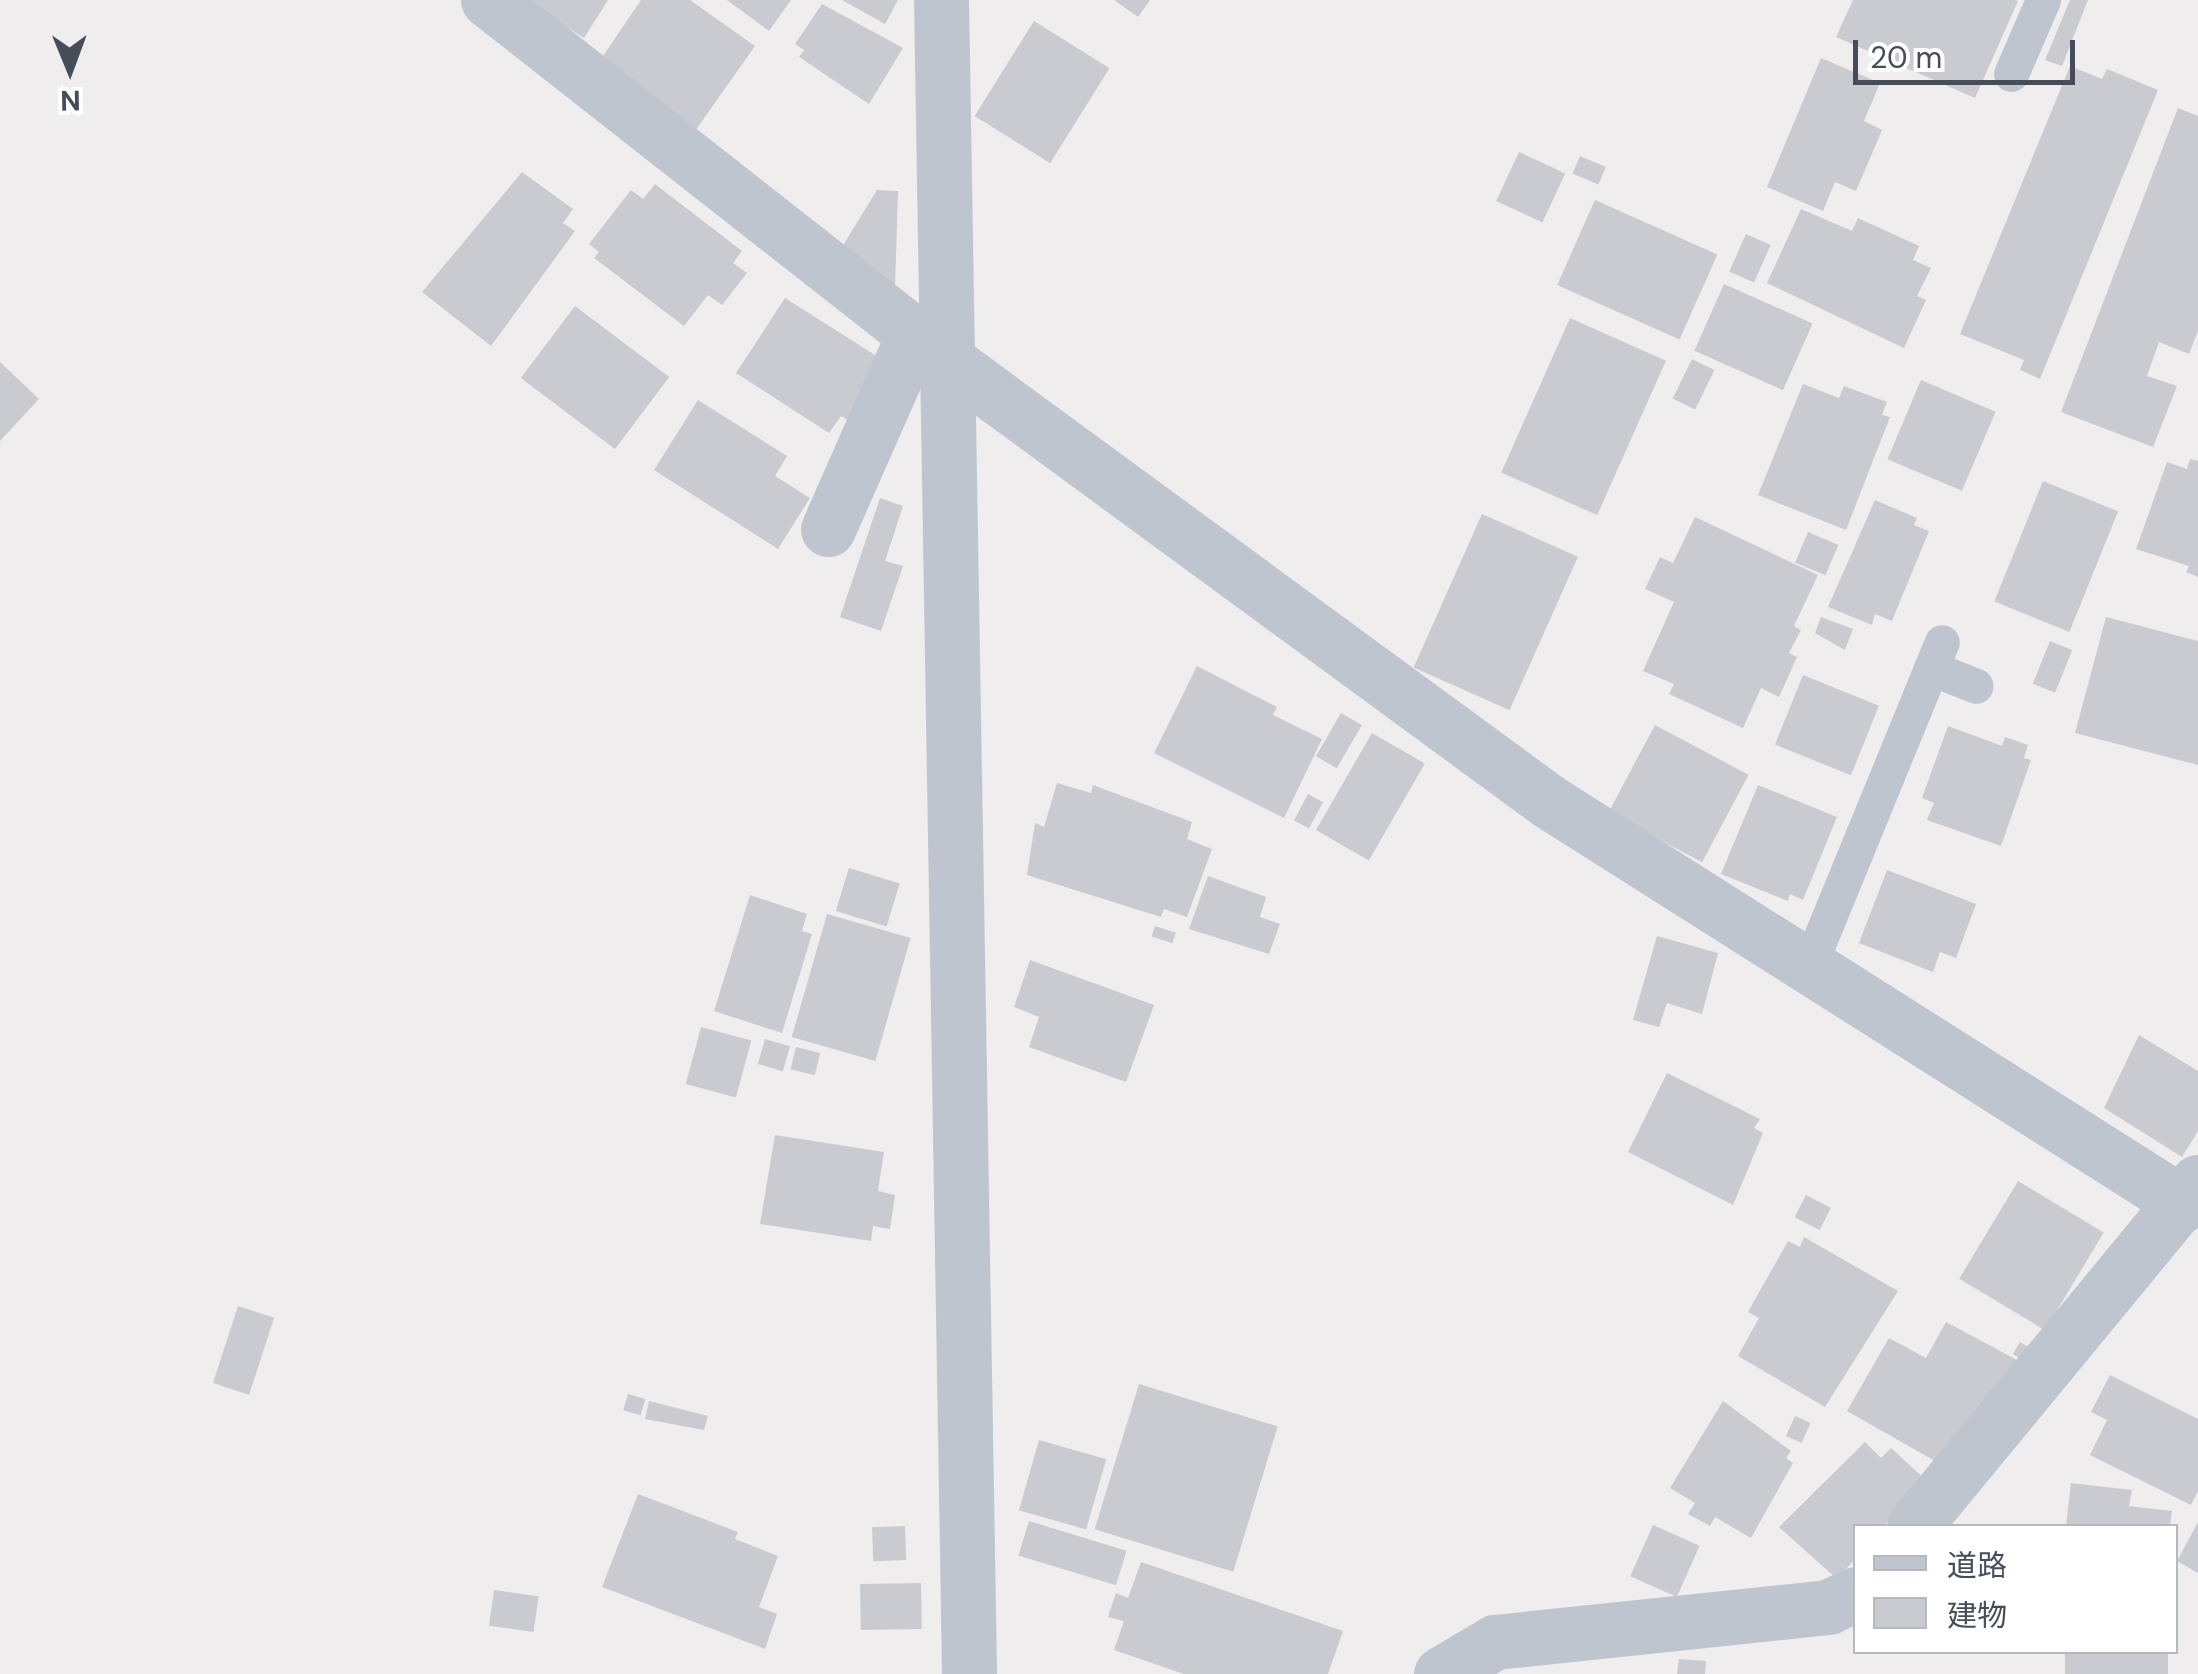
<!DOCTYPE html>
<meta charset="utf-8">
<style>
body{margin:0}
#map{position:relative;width:2198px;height:1674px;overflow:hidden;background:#efeded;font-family:"DM Sans","Noto Sans JP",sans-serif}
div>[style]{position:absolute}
.building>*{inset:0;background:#cacbd1;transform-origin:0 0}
.lane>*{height:35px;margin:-17.5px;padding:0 17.5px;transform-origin:17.5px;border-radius:17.5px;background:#bec5ce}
.street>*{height:55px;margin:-27.5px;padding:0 27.5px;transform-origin:27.5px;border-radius:27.5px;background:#bec5ce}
span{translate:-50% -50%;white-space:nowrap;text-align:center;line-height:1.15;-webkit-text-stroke:10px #fff;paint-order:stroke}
.legend{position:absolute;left:1853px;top:1524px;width:325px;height:130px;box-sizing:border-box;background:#fff;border:2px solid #b5b8bd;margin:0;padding:12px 18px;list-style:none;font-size:30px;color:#464d59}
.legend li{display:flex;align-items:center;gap:20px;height:50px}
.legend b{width:50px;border:2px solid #b5b8bd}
.north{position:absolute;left:20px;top:20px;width:100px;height:100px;-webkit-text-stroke:8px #fff;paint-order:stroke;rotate:179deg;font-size:28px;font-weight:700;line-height:40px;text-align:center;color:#464d59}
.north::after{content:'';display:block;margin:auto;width:35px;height:45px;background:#464d59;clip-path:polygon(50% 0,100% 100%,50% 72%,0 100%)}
.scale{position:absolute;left:1853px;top:40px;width:222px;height:45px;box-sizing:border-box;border:5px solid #464d59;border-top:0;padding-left:12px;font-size:30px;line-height:35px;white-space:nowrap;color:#464d59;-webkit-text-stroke:8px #fff;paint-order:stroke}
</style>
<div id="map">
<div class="building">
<i style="clip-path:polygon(524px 0,608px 0,584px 38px)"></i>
<i style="clip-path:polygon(641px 0,690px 0,755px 46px,695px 131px,599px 62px)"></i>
<i style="clip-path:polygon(727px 0,791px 0,769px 31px)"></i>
<i style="clip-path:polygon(842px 0,898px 0,885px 24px)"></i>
<i style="clip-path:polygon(1114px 0,1150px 0,1138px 17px)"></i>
<i style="clip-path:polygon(1853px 0,2015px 0,2018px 1px,1975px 98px,1836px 37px)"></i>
<i style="clip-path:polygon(2070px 0,2088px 0,2062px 66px,2045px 60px)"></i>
<i style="clip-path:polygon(822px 4px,903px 48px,869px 104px,799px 57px,804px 50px,795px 44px)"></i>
<i style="left:1034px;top:21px;width:89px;height:112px;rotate:32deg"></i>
<i style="clip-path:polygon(1821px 58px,1880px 83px,1864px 121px,1882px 130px,1856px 191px,1835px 182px,1823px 211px,1767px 187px)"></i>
<i style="clip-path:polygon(2070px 66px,2102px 79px,2107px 69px,2158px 90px,2040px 379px,2020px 370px,2024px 360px,1960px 334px)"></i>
<i style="clip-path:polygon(2178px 108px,2198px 116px,2198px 331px,2189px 354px,2159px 342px,2147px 376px,2177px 386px,2153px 447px,2061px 412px)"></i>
<i style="left:1519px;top:152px;width:51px;height:54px;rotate:25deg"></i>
<i style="left:1580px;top:156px;width:28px;height:19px;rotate:23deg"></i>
<i style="clip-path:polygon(522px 172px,573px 209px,563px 223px,575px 231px,491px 346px,422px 292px)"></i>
<i style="clip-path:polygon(655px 184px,742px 251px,733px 263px,747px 273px,722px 305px,708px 295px,684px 326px,594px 258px,599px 252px,589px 244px,631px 190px,643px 199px)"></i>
<i style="clip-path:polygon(877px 190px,898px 191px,895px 288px,842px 247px)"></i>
<i style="left:1595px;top:200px;width:134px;height:93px;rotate:24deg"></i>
<i style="clip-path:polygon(1801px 209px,1852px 231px,1858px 218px,1919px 246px,1913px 260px,1931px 268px,1917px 296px,1926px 300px,1904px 348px,1767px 283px)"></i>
<i style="left:1746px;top:234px;width:27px;height:41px;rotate:24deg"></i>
<i style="left:1724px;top:284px;width:97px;height:73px;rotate:24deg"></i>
<i style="clip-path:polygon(785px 298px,886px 362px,848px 420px,841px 416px,829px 433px,736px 373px)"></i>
<i style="left:575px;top:306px;width:118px;height:90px;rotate:37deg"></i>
<i style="left:1570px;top:318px;width:105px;height:169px;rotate:24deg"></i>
<i style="left:1692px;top:359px;width:25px;height:44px;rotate:26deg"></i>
<i style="clip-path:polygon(0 362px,39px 399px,0 441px)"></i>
<i style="left:1921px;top:380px;width:81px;height:86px;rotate:23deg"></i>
<i style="clip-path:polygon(1803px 384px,1839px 398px,1844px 386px,1887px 402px,1882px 415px,1890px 417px,1846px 530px,1758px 495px)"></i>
<i style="clip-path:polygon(698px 400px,787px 456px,775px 476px,810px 498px,778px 549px,654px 470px)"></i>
<i style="clip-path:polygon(2190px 459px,2198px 461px,2198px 577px,2186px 572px,2189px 566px,2136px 549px,2167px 462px,2187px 469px)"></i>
<i style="left:2043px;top:481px;width:81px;height:130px;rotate:22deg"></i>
<i style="clip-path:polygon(880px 498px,903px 506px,885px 561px,903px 566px,881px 631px,840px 617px)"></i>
<i style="clip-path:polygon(1875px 500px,1917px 518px,1914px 525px,1929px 531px,1892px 621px,1875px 614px,1872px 625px,1828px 607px)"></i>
<i style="left:1482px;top:514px;width:105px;height:168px;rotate:24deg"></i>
<i style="clip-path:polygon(1695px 517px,1818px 575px,1794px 626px,1801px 630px,1789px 653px,1797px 657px,1779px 697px,1761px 688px,1743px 728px,1669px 694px,1674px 684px,1643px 671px,1674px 602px,1645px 589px,1660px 557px,1673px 563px)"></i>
<i style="left:1808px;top:532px;width:33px;height:33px;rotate:23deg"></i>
<i style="clip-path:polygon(1821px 617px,1853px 629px,1845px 650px,1815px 633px)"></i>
<i style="clip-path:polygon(2106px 617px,2198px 641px,2198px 765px,2075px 733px)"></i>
<i style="left:2050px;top:641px;width:24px;height:46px;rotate:22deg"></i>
<i style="clip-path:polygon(1197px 666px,1277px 707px,1273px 715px,1322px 739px,1284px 818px,1154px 753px)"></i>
<i style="left:1803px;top:675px;width:82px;height:75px;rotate:22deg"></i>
<i style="left:1341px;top:713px;width:24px;height:50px;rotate:30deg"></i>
<i style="left:1655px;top:725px;width:106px;height:99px;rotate:28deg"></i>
<i style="clip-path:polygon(1948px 726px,2002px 746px,2005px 737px,2028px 745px,2024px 758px,2031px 760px,2001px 846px,1927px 820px,1934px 803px,1922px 798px)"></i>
<i style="left:1372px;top:733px;width:61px;height:112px;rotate:30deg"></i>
<i style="clip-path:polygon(1057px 783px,1091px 793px,1093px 785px,1192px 822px,1187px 839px,1212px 849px,1187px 917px,1164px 909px,1161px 917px,1027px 875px,1035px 823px,1044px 827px)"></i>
<i style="clip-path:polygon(1758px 785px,1837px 817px,1803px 900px,1790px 894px,1788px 901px,1721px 874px)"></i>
<i style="left:1308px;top:794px;width:17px;height:30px;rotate:28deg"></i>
<i style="left:849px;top:868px;width:53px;height:45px;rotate:17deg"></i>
<i style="clip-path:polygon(1887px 870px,1976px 904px,1956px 958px,1940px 952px,1933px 972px,1859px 943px)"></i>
<i style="clip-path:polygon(1208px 876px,1266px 897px,1260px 917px,1280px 924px,1269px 954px,1189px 929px)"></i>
<i style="clip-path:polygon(750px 895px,807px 914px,802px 931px,812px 934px,782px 1033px,714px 1011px)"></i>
<i style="left:827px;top:914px;width:87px;height:128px;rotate:16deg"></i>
<i style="left:1155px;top:926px;width:22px;height:11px;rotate:18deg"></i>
<i style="clip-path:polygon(1657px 936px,1718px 953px,1702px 1014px,1667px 1003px,1659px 1027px,1633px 1020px)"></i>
<i style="clip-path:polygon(1030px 960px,1154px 1005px,1126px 1082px,1029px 1047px,1039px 1017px,1014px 1007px)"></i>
<i style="left:701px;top:1027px;width:52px;height:59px;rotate:15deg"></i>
<i style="clip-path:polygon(2139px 1035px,2198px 1071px,2198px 1131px,2182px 1157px,2104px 1108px)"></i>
<i style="left:765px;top:1039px;width:26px;height:26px;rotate:16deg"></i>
<i style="left:796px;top:1047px;width:25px;height:23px;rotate:14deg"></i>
<i style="clip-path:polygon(1667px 1073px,1760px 1119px,1754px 1128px,1763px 1133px,1733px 1205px,1628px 1152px)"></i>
<i style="clip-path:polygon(775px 1135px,884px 1152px,878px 1191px,895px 1195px,890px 1229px,873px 1226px,871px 1241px,760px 1224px)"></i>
<i style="left:2018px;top:1181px;width:100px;height:114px;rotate:31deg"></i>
<i style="left:1806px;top:1195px;width:28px;height:25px;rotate:27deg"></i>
<i style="clip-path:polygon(1804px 1237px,1898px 1291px,1825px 1407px,1738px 1356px,1759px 1318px,1748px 1312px,1788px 1241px,1800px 1247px)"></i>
<i style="left:238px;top:1306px;width:38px;height:81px;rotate:18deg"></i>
<i style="clip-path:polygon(1946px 1322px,2017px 1360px,1942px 1465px,1847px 1411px,1889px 1338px,1926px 1358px)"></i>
<i style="left:2020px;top:1342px;width:26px;height:14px;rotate:31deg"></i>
<i style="clip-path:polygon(2110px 1375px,2198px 1419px,2198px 1491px,2191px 1505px,2090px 1455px,2107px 1420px,2091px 1412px)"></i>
<i style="left:1139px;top:1384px;width:145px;height:152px;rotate:17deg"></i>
<i style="left:628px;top:1394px;width:18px;height:17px;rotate:16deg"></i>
<i style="clip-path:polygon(649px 1401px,708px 1416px,704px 1430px,645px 1419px)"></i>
<i style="clip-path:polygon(1723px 1401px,1791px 1451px,1786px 1458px,1793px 1463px,1751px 1538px,1715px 1517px,1710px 1526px,1688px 1514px,1695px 1503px,1670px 1488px)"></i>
<i style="left:1795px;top:1416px;width:17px;height:22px;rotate:24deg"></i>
<i style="left:1039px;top:1440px;width:70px;height:73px;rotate:16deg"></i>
<i style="clip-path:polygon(1865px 1442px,1881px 1458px,1891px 1448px,1926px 1480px,1884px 1526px,1856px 1526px,1856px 1558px,1837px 1579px,1779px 1527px)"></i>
<i style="clip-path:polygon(2071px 1483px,2132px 1490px,2129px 1506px,2172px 1511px,2170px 1526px,2066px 1526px)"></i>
<i style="clip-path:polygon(638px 1494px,738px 1532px,735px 1539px,778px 1556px,759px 1607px,777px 1614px,765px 1649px,602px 1587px)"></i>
<i style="left:1029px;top:1521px;width:102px;height:36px;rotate:17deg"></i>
<i style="clip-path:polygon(2198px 1522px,2198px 1573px,2177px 1561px)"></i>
<i style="left:1653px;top:1525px;width:51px;height:56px;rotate:24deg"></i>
<i style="left:905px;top:1526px;width:34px;height:33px;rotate:88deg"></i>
<i style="clip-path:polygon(1141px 1562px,1343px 1631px,1328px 1674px,1184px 1674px,1114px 1650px,1124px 1621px,1108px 1617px,1116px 1593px,1128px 1598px)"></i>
<i style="left:921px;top:1583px;width:46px;height:61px;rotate:89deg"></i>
<i style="left:494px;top:1590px;width:45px;height:36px;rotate:8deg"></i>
<i style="left:2065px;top:1652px;width:103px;height:22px"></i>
<i style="clip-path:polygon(1679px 1659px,1706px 1661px,1705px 1674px,1677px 1674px)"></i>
</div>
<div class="lane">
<i style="left:2011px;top:74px;width:81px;rotate:-66.6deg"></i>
<i style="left:1931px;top:668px;width:48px;rotate:21.8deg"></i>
<i style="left:1809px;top:966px;width:350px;rotate:-67.7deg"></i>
</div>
<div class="street">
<i style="left:488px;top:0;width:585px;rotate:38.12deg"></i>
<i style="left:948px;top:361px;width:744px;rotate:36.25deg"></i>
<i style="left:1548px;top:801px;width:753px;rotate:32.36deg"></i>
<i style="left:941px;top:0;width:1674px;rotate:89.04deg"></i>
<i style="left:828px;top:529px;width:213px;rotate:-66.2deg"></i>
<i style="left:1914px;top:1526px;width:446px;rotate:-50.5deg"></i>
<i style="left:1441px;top:1674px;width:63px;rotate:-30.7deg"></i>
<i style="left:1495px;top:1642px;width:335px;rotate:-6deg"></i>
<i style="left:1828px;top:1607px;width:31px;rotate:-25deg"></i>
</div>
<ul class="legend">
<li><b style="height:12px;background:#bec5ce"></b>道路</li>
<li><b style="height:28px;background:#cacbd1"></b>建物</li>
</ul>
<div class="north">N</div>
<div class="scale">20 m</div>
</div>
